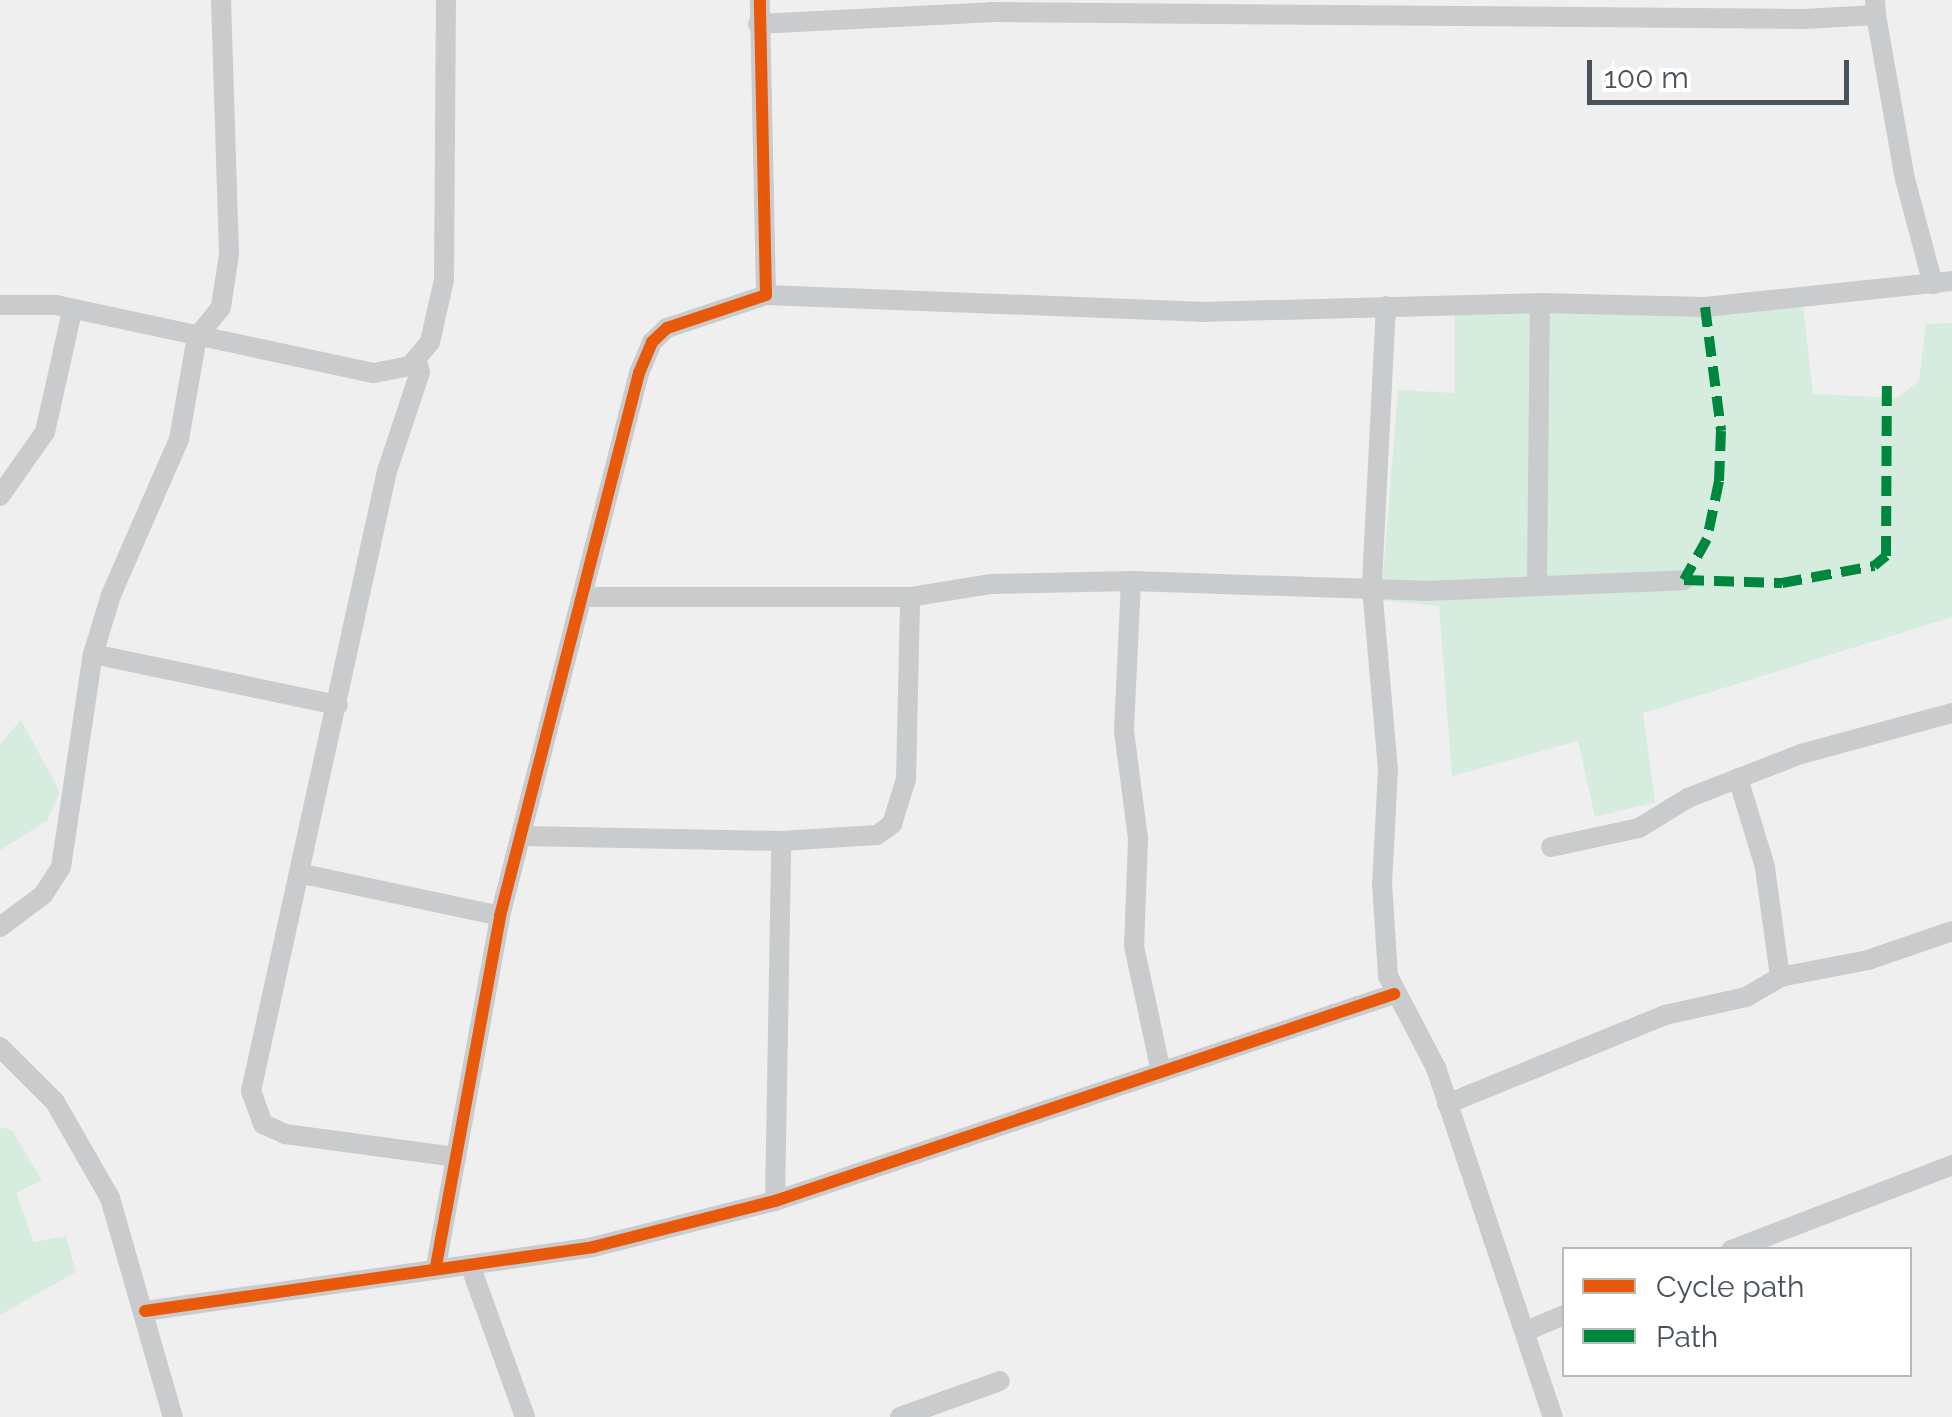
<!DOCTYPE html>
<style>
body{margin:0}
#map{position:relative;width:1952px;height:1417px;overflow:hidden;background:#efefef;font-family:Raleway,sans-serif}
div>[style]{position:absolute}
.green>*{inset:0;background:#d6ecde}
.street>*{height:20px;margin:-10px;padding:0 10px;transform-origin:10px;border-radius:10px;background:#c9cbcd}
.quiet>*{height:10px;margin-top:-5px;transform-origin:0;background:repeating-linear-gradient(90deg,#00873e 0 20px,transparent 0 30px)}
.cycleway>*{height:12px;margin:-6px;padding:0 6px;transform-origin:6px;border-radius:6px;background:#e8590c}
span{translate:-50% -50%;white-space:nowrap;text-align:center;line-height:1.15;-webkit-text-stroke:10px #fff;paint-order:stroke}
.legend{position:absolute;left:1562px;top:1247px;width:350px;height:130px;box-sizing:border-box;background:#fff;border:2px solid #b6babd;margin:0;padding:12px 18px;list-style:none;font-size:30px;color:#495259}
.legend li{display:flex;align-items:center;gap:20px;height:50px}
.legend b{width:50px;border:2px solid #b6babd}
.scale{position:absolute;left:1587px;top:60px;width:262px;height:45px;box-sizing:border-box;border:5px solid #495259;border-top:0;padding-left:12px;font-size:30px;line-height:35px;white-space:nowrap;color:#495259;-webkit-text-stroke:8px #fff;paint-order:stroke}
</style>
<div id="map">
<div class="green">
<i style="clip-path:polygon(1803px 305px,1813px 394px,1896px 398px,1919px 381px,1926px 324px,1952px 323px,1952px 617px,1643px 713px,1655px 802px,1595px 817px,1578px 741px,1452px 776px,1439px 606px,1381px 600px,1398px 390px,1455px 393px,1455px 307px)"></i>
<i style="clip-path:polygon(21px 720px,60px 792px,47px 821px,0 850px,0 744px)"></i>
<i style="clip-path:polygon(0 1127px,12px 1130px,42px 1180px,16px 1193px,34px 1242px,66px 1236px,76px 1272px,0 1315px)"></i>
</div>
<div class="street">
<i style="left:1876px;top:15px;width:167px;rotate:80deg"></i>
<i style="left:1905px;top:179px;width:109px;rotate:75.1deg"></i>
<i style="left:758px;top:24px;width:233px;rotate:-2.9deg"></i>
<i style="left:991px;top:12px;width:813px;rotate:0.49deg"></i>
<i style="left:1804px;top:19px;width:72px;rotate:-3.2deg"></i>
<i style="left:1876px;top:15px;width:15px;rotate:-94deg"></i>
<i style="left:766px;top:295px;width:434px;rotate:2.2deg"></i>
<i style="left:1200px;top:312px;width:340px;rotate:-1.5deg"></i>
<i style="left:1540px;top:303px;width:165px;rotate:1.4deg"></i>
<i style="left:1705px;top:307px;width:248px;rotate:-6deg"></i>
<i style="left:0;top:305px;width:56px"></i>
<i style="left:56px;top:305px;width:325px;rotate:12.1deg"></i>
<i style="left:374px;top:373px;width:37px;rotate:-11deg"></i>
<i style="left:410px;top:366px;width:31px;rotate:-50deg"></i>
<i style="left:430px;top:342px;width:64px;rotate:-77.3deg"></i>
<i style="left:444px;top:280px;width:280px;rotate:-89.6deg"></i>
<i style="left:1386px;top:306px;width:281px;rotate:92.9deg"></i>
<i style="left:1372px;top:587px;width:184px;rotate:85deg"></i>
<i style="left:1388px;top:770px;width:113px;rotate:93deg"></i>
<i style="left:1382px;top:883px;width:93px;rotate:86.3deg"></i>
<i style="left:1388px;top:976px;width:104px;rotate:62.4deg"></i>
<i style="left:1436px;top:1068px;width:368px;rotate:71.5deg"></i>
<i style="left:417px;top:361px;width:11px;rotate:75deg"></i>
<i style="left:420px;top:372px;width:104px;rotate:108.4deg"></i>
<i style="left:387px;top:471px;width:635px;rotate:102.37deg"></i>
<i style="left:251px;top:1091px;width:35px;rotate:70deg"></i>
<i style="left:263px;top:1124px;width:24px;rotate:24deg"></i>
<i style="left:285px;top:1134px;width:173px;rotate:7.7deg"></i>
<i style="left:0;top:496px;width:78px;rotate:-54.9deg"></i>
<i style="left:45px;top:432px;width:124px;rotate:-77.4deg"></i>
<i style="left:1131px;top:581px;width:150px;rotate:92.7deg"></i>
<i style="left:1124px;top:731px;width:109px;rotate:82.6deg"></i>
<i style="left:1138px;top:839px;width:107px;rotate:92.1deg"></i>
<i style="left:1134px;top:946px;width:129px;rotate:77.9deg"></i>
<i style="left:1537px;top:582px;width:279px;rotate:-89.4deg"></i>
<i style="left:587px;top:597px;width:323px"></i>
<i style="left:910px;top:597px;width:81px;rotate:-9.2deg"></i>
<i style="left:990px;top:584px;width:141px;rotate:-1.2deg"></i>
<i style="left:1131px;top:581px;width:294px;rotate:1.9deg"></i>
<i style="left:1425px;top:591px;width:259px;rotate:-2.4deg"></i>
<i style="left:93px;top:654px;width:250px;rotate:11.8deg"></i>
<i style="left:522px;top:836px;width:259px;rotate:1.1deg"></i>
<i style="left:781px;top:841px;width:96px;rotate:-3.6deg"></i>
<i style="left:877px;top:835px;width:19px;rotate:-36deg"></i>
<i style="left:892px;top:824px;width:47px;rotate:-72.7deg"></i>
<i style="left:906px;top:779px;width:182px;rotate:-88.7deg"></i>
<i style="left:1551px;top:847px;width:90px;rotate:-12.2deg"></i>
<i style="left:1639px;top:828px;width:57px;rotate:-31.5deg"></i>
<i style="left:1688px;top:798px;width:121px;rotate:-21.3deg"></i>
<i style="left:1801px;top:754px;width:156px;rotate:-15.2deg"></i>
<i style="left:303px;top:874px;width:201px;rotate:12deg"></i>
<i style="left:0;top:927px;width:54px;rotate:-36.7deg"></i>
<i style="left:43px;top:895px;width:33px;rotate:-57deg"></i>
<i style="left:61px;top:867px;width:215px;rotate:-81.5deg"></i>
<i style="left:93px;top:654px;width:62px;rotate:-73deg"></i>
<i style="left:111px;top:595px;width:170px;rotate:-66.4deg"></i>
<i style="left:179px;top:439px;width:104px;rotate:-80deg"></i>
<i style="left:197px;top:337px;width:38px;rotate:-51deg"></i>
<i style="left:221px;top:307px;width:54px;rotate:-81.4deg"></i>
<i style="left:229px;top:254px;width:254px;rotate:-91.8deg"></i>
<i style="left:1780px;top:977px;width:90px;rotate:-10.9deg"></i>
<i style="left:1868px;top:960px;width:89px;rotate:-19deg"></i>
<i style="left:0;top:1047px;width:78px;rotate:45deg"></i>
<i style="left:55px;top:1102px;width:111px;rotate:60.2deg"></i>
<i style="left:110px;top:1198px;width:228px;rotate:74deg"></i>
<i style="left:1447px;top:1104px;width:235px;rotate:-22.2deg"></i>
<i style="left:1665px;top:1015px;width:83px;rotate:-12.5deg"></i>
<i style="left:1746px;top:997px;width:39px;rotate:-30deg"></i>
<i style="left:1780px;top:977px;width:111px;rotate:-97.8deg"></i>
<i style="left:1765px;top:867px;width:93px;rotate:-106.9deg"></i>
<i style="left:775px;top:1201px;width:360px;rotate:-89deg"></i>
<i style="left:1731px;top:1250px;width:237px;rotate:-21deg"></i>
<i style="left:470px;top:1265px;width:162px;rotate:70.1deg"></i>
<i style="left:436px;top:1266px;width:356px;rotate:-79.6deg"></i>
<i style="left:500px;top:916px;width:561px;rotate:-75.64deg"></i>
<i style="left:639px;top:373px;width:34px;rotate:-67deg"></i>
<i style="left:652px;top:342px;width:21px;rotate:-43deg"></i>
<i style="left:667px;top:328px;width:104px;rotate:-18.4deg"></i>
<i style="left:766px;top:295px;width:295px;rotate:-91.2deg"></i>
<i style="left:145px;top:1311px;width:453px;rotate:-8.1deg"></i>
<i style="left:593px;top:1247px;width:188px;rotate:-14.2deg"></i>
<i style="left:775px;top:1201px;width:653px;rotate:-18.49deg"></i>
<i style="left:1526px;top:1331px;width:41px;rotate:-22.8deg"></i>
<i style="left:900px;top:1417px;width:106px;rotate:-19.8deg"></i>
</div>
<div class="quiet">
<i style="left:1705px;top:307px;width:125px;rotate:82.6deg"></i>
<i style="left:1721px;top:431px;width:50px;rotate:92.3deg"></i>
<i style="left:1719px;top:481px;width:59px;rotate:101.7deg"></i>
<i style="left:1707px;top:539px;width:47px;rotate:119.3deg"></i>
<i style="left:1684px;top:580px;width:98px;rotate:1.8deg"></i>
<i style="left:1782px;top:583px;width:94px;rotate:-10.5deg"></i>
<i style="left:1874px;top:566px;width:16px;rotate:-40deg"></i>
<i style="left:1886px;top:556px;width:173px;rotate:-89.7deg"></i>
</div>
<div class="cycleway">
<i style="left:436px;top:1266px;width:356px;rotate:-79.6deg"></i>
<i style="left:500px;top:916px;width:561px;rotate:-75.64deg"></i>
<i style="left:639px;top:373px;width:34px;rotate:-67deg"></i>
<i style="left:652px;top:342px;width:21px;rotate:-43deg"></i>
<i style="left:667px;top:328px;width:104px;rotate:-18.4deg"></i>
<i style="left:766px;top:295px;width:295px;rotate:-91.2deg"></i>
<i style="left:145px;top:1311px;width:453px;rotate:-8.1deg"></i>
<i style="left:593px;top:1247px;width:188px;rotate:-14.2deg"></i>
<i style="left:775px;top:1201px;width:653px;rotate:-18.49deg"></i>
</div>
<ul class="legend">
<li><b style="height:12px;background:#e8590c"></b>Cycle path</li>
<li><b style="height:12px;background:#00873e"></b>Path</li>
</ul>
<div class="scale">100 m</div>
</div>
